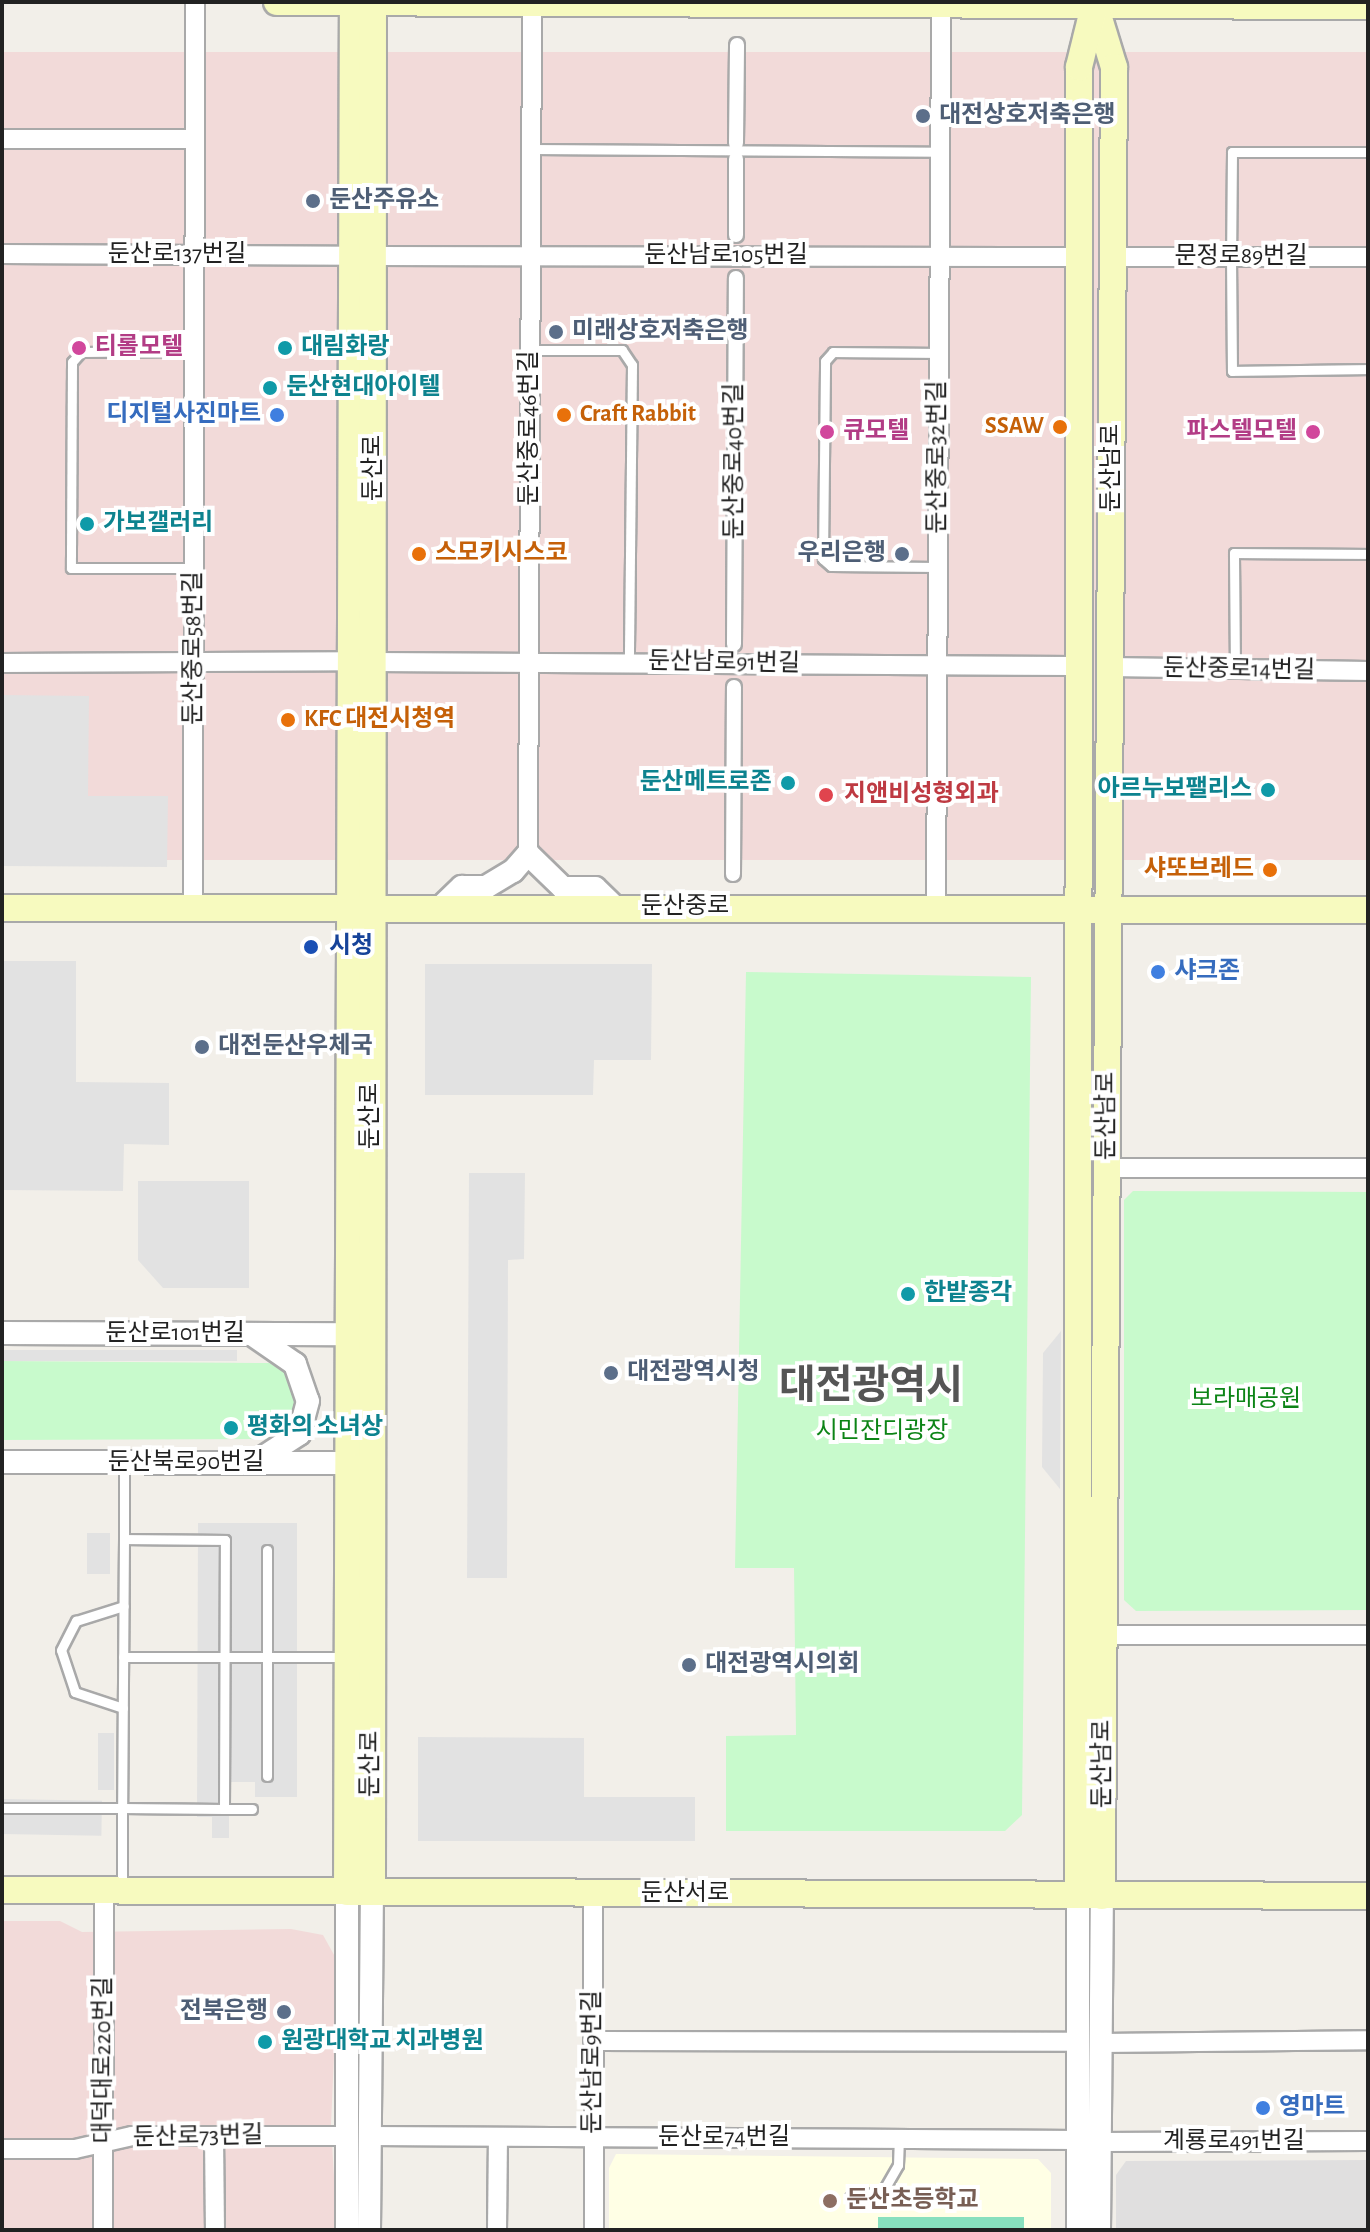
<!DOCTYPE html>
<meta charset="utf-8">
<style>
body{margin:0}
#map{position:relative;width:1370px;height:2232px;overflow:hidden;background:#f2efe9;font-family:"Alegreya Sans","Noto Sans KR",sans-serif}
div>[style]{position:absolute}
.residential>*{inset:0;background:#e0dfdf}
.commercial>*{inset:0;background:#f2dad9;transform-origin:0 0}
.education>*{inset:0;background:#ffffe5}
.park>*{inset:0;background:#c8facc}
.pitch>*{inset:0;background:#88e0be;transform-origin:0 0}
.parking>*{inset:0;background:#e2e2e2;transform-origin:0 0}
.roads{filter:drop-shadow(2px 0 #a9a9a9) drop-shadow(-2px 0 #a9a9a9) drop-shadow(0 2px #a9a9a9) drop-shadow(0 -2px #a9a9a9)}
.service>*{height:9px;margin:-4.5px;padding:0 4.5px;transform-origin:4.5px;border-radius:4.5px;background:#fff}
.pedestrian>*{height:14px;margin:-7px;padding:0 7px;transform-origin:7px;border-radius:7px;background:#fff}
.minor>*{height:18px;margin:-9px;padding:0 9px;transform-origin:9px;border-radius:9px;background:#fff}
.tertiary>*{height:22px;margin:-11px;padding:0 11px;transform-origin:11px;border-radius:11px;background:#fff}
.secondary>*{height:26px;margin:-13px;padding:0 13px;transform-origin:13px;border-radius:13px;background:#f7fabf}
.dots>*{width:22px;height:22px;translate:-50% -50%;box-sizing:border-box;border:4px solid #fff;border-radius:50%}
span{translate:-50% -50%;white-space:nowrap;text-align:center;line-height:1.15;-webkit-text-stroke:8px #fff;paint-order:stroke}
.service-label{font-size:24px;color:#4e5e75;font-weight:700}
.left{translate:0 -50%;text-align:left}
.right{translate:-100% -50%;text-align:right}
.street-label{font-size:24px;color:#222}
.hotel-label{font-size:24px;color:#b23c85;font-weight:700}
.culture-label{font-size:24px;color:#0d838f;font-weight:700}
.shop-label{font-size:24px;color:#366cbe;font-weight:700}
.food-label{font-size:24px;color:#c56008;font-weight:700}
.health-label{font-size:24px;color:#be3a42;font-weight:700}
.transit-label{font-size:24px;color:#164399;font-weight:700}
.park-label{font-size:24px;color:#0c8416}
.education-label{font-size:24px;color:#785e54;font-weight:700}
.town-label{font-size:40px;color:#555;font-weight:700}
.frame{position:absolute;inset:0;border:4px solid #222;pointer-events:none}
</style>
<div id="map">
<div class="residential">
<i style="clip-path:polygon(1368px 2160px,1368px 2230px,1116px 2230px,1116px 2175px,1126px 2161px)"></i>
</div>
<div class="commercial">
<i style="left:2px;top:52px;width:1366px;height:808px"></i>
<i style="clip-path:polygon(2px 1921px,60px 1921px,82px 1932px,291px 1929px,323px 1935px,338px 1962px,331px 2125px,337px 2230px,2px 2230px)"></i>
</div>
<div class="education">
<i style="clip-path:polygon(616px 2154px,1038px 2159px,1051px 2173px,1051px 2230px,609px 2230px,609px 2168px)"></i>
</div>
<div class="park">
<i style="clip-path:polygon(746px 972px,1031px 977px,1022px 1815px,1005px 1831px,726px 1831px,726px 1736px,796px 1735px,794px 1568px,735px 1568px)"></i>
<i style="clip-path:polygon(1133px 1191px,1368px 1192px,1368px 1610px,1136px 1611px,1124px 1600px,1124px 1200px)"></i>
<i style="clip-path:polygon(2px 1361px,269px 1363px,287px 1373px,298px 1393px,295px 1418px,267px 1439px,2px 1440px)"></i>
</div>
<div class="pitch">
<i style="left:878px;top:2217px;width:146px;height:13px"></i>
</div>
<div class="parking">
<i style="clip-path:polygon(2px 695px,89px 696px,88px 796px,168px 796px,167px 867px,2px 866px)"></i>
<i style="clip-path:polygon(2px 961px,76px 961px,76px 1082px,169px 1083px,169px 1145px,124px 1144px,123px 1191px,2px 1190px)"></i>
<i style="clip-path:polygon(425px 964px,652px 964px,651px 1060px,594px 1060px,593px 1095px,425px 1095px)"></i>
<i style="clip-path:polygon(469px 1173px,525px 1173px,524px 1259px,508px 1260px,507px 1578px,467px 1578px)"></i>
<i style="clip-path:polygon(138px 1181px,249px 1181px,249px 1288px,163px 1288px,138px 1260px)"></i>
<i style="clip-path:polygon(1061px 1331px,1060px 1489px,1042px 1467px,1043px 1353px)"></i>
<i style="left:2px;top:1350px;width:235px;height:11px"></i>
<i style="clip-path:polygon(198px 1523px,297px 1523px,297px 1797px,255px 1797px,255px 1782px,229px 1782px,229px 1838px,212px 1838px,212px 1817px,197px 1817px)"></i>
<i style="left:87px;top:1533px;width:23px;height:41px"></i>
<i style="left:98px;top:1733px;width:16px;height:57px"></i>
<i style="clip-path:polygon(418px 1737px,584px 1738px,584px 1797px,695px 1797px,695px 1841px,418px 1841px)"></i>
<i style="left:2px;top:1799px;width:100px;height:35px;rotate:1deg"></i>
</div>
<div class="roads">
<div class="service">
<i style="left:532px;top:149px;width:408px;rotate:0.4deg"></i>
<i style="left:1368px;top:152px;width:136px;rotate:180deg"></i>
<i style="left:1232px;top:152px;width:105px;rotate:90.5deg"></i>
<i style="left:1231px;top:257px;width:114px;rotate:89.5deg"></i>
<i style="left:1232px;top:371px;width:136px;rotate:-0.8deg"></i>
<i style="left:530px;top:350px;width:92px"></i>
<i style="left:622px;top:350px;width:18px;rotate:56deg"></i>
<i style="left:632px;top:365px;width:297px;rotate:90.6deg"></i>
<i style="left:194px;top:351px;width:113px;rotate:179.5deg"></i>
<i style="left:81px;top:352px;width:13px;rotate:132deg"></i>
<i style="left:72px;top:362px;width:206px;rotate:90.3deg"></i>
<i style="left:71px;top:568px;width:123px"></i>
<i style="left:938px;top:567px;width:107px;rotate:-179.5deg"></i>
<i style="left:831px;top:566px;width:11px;rotate:-139deg"></i>
<i style="left:823px;top:559px;width:198px;rotate:-89.4deg"></i>
<i style="left:825px;top:361px;width:12px;rotate:-48deg"></i>
<i style="left:833px;top:352px;width:106px;rotate:0.5deg"></i>
<i style="left:1235px;top:671px;width:118px;rotate:-90.5deg"></i>
<i style="left:1234px;top:553px;width:134px;rotate:0.4deg"></i>
<i style="left:124px;top:1463px;width:76px;rotate:90deg"></i>
<i style="left:267px;top:1550px;width:226px;rotate:90deg"></i>
<i style="left:123px;top:1657px;width:221px"></i>
<i style="left:123px;top:1708px;width:51px;rotate:-161.6deg"></i>
<i style="left:75px;top:1692px;width:44px;rotate:-108.4deg"></i>
<i style="left:61px;top:1650px;width:33px;rotate:-63deg"></i>
<i style="left:76px;top:1621px;width:50px;rotate:-17.4deg"></i>
<i style="left:2px;top:1808px;width:120px"></i>
<i style="left:122px;top:1808px;width:102px;rotate:0.6deg"></i>
<i style="left:224px;top:1809px;width:269px;rotate:-89.8deg"></i>
<i style="left:225px;top:1540px;width:101px;rotate:-179.4deg"></i>
<i style="left:124px;top:1539px;width:269px;rotate:90.4deg"></i>
<i style="left:122px;top:1808px;width:80px;rotate:90deg"></i>
<i style="left:224px;top:1809px;width:28px"></i>
<i style="left:850px;top:2197px;width:34px;rotate:-10deg"></i>
<i style="left:883px;top:2191px;width:30px;rotate:-60deg"></i>
<i style="left:898px;top:2165px;width:26px;rotate:-88deg"></i>
</div>
<div class="pedestrian">
<i style="left:736px;top:143px;width:98px;rotate:-89.4deg"></i>
<i style="left:736px;top:235px;width:76px;rotate:-90deg"></i>
<i style="left:734px;top:644px;width:366px;rotate:-89.7deg"></i>
<i style="left:733px;top:874px;width:187px;rotate:-89.7deg"></i>
</div>
<div class="minor">
<i style="left:2px;top:139px;width:193px"></i>
<i style="left:2px;top:254px;width:350px;rotate:0.3deg"></i>
<i style="left:375px;top:256px;width:703px;rotate:0.08deg"></i>
<i style="left:1113px;top:257px;width:255px"></i>
<i style="left:373px;top:662px;width:701px;rotate:0.33deg"></i>
<i style="left:2px;top:663px;width:348px;rotate:-0.3deg"></i>
<i style="left:1111px;top:667px;width:257px;rotate:0.9deg"></i>
<i style="left:528px;top:854px;width:851px;rotate:-89.73deg"></i>
<i style="left:936px;top:908px;width:902px;rotate:-89.68deg"></i>
<i style="left:193px;top:909px;width:907px;rotate:-89.87deg"></i>
<i style="left:1106px;top:1168px;width:262px"></i>
<i style="left:1104px;top:1635px;width:264px"></i>
<i style="left:593px;top:1893px;width:337px;rotate:89.8deg"></i>
<i style="left:593px;top:2041px;width:486px;rotate:0.1deg"></i>
<i style="left:1101px;top:2043px;width:267px;rotate:-0.6deg"></i>
<i style="left:214px;top:2136px;width:94px;rotate:89.4deg"></i>
<i style="left:370px;top:2136px;width:708px;rotate:0.32deg"></i>
<i style="left:1100px;top:2142px;width:268px;rotate:-0.2deg"></i>
<i style="left:2px;top:2149px;width:73px"></i>
<i style="left:75px;top:2149px;width:58px;rotate:-12.8deg"></i>
<i style="left:132px;top:2136px;width:215px"></i>
<i style="left:103px;top:2230px;width:339px;rotate:-89.8deg"></i>
<i style="left:497px;top:2230px;width:93px;rotate:-89.4deg"></i>
</div>
<div class="tertiary">
<i style="left:439px;top:909px;width:32px;rotate:-44deg"></i>
<i style="left:462px;top:887px;width:24px"></i>
<i style="left:486px;top:887px;width:31px;rotate:-31deg"></i>
<i style="left:513px;top:871px;width:23px;rotate:-49deg"></i>
<i style="left:528px;top:854px;width:49px;rotate:44.2deg"></i>
<i style="left:563px;top:888px;width:32px"></i>
<i style="left:595px;top:888px;width:29px;rotate:44deg"></i>
<i style="left:2px;top:1333px;width:347px;rotate:0.2deg"></i>
<i style="left:253px;top:1335px;width:51px;rotate:34.6deg"></i>
<i style="left:295px;top:1364px;width:39px;rotate:71deg"></i>
<i style="left:308px;top:1401px;width:34px;rotate:105deg"></i>
<i style="left:299px;top:1434px;width:48px;rotate:147deg"></i>
<i style="left:2px;top:1462px;width:363px;rotate:0.2deg"></i>
<i style="left:347px;top:1892px;width:338px;rotate:90deg"></i>
<i style="left:1078px;top:1895px;width:335px;rotate:90deg"></i>
<i style="left:369px;top:2230px;width:338px;rotate:-89.5deg"></i>
<i style="left:1099px;top:2230px;width:334px;rotate:-89.5deg"></i>
</div>
<div class="secondary">
<i style="left:277px;top:2px;width:1091px;rotate:0.21deg"></i>
<i style="left:1095px;top:5px;width:65px;rotate:73deg"></i>
<i style="left:1114px;top:67px;width:1829px;rotate:90.38deg"></i>
<i style="left:2px;top:908px;width:1366px;rotate:0.08deg"></i>
<i style="left:2px;top:1890px;width:1366px;rotate:0.25deg"></i>
<i style="left:347px;top:1892px;width:1890px;rotate:-89.82deg"></i>
<i style="left:372px;top:1892px;width:1890px;rotate:-89.97deg"></i>
<i style="left:1078px;top:1895px;width:1828px;rotate:-89.97deg"></i>
<i style="left:1079px;top:67px;width:67px;rotate:-76.2deg"></i>
</div>
</div>
<div class="dots">
<i style="left:923px;top:116px;background:#5c6f8a"></i>
<i style="left:313px;top:201px;background:#5c6f8a"></i>
<i style="left:556px;top:332px;background:#5c6f8a"></i>
<i style="left:79px;top:348px;background:#d1479c"></i>
<i style="left:285px;top:348px;background:#0f9aa8"></i>
<i style="left:270px;top:388px;background:#0f9aa8"></i>
<i style="left:277px;top:415px;background:#3f7fe0"></i>
<i style="left:564px;top:415px;background:#e8710a"></i>
<i style="left:1060px;top:427px;background:#e8710a"></i>
<i style="left:827px;top:432px;background:#d1479c"></i>
<i style="left:1313px;top:432px;background:#d1479c"></i>
<i style="left:87px;top:524px;background:#0f9aa8"></i>
<i style="left:419px;top:554px;background:#e8710a"></i>
<i style="left:902px;top:554px;background:#5c6f8a"></i>
<i style="left:288px;top:720px;background:#e8710a"></i>
<i style="left:788px;top:783px;background:#0f9aa8"></i>
<i style="left:1268px;top:790px;background:#0f9aa8"></i>
<i style="left:826px;top:795px;background:#e0444e"></i>
<i style="left:1270px;top:870px;background:#e8710a"></i>
<i style="left:311px;top:947px;background:#1a4fb4"></i>
<i style="left:1158px;top:972px;background:#3f7fe0"></i>
<i style="left:202px;top:1047px;background:#5c6f8a"></i>
<i style="left:908px;top:1294px;background:#0f9aa8"></i>
<i style="left:611px;top:1373px;background:#5c6f8a"></i>
<i style="left:231px;top:1428px;background:#0f9aa8"></i>
<i style="left:689px;top:1665px;background:#5c6f8a"></i>
<i style="left:284px;top:2012px;background:#5c6f8a"></i>
<i style="left:265px;top:2042px;background:#0f9aa8"></i>
<i style="left:1263px;top:2108px;background:#3f7fe0"></i>
<i style="left:830px;top:2201px;background:#8d6e63"></i>
</div>
<div class="service-label">
<span class="left" style="left:939px;top:116px">대전상호저축은행</span>
<span class="left" style="left:329px;top:201px">둔산주유소</span>
<span class="left" style="left:572px;top:332px">미래상호저축은행</span>
<span class="right" style="left:886px;top:554px">우리은행</span>
<span class="left" style="left:218px;top:1047px">대전둔산우체국</span>
<span class="left" style="left:627px;top:1373px">대전광역시청</span>
<span class="left" style="left:705px;top:1665px">대전광역시의회</span>
<span class="right" style="left:268px;top:2012px">전북은행</span>
</div>
<div class="street-label">
<span style="left:177px;top:255px">둔산로137번길</span>
<span style="left:726px;top:256px">둔산남로105번길</span>
<span style="left:1241px;top:257px">문정로89번길</span>
<span style="left:530px;top:428px;rotate:-90deg">둔산중로46번길</span>
<span style="left:938px;top:457px;rotate:-90deg">둔산중로32번길</span>
<span style="left:735px;top:461px;rotate:-90deg">둔산중로40번길</span>
<span style="left:374px;top:468px;rotate:-90deg">둔산로</span>
<span style="left:1112px;top:468px;rotate:-90deg">둔산남로</span>
<span style="left:194px;top:648px;rotate:-90deg">둔산중로58번길</span>
<span style="left:724px;top:663px;rotate:1deg">둔산남로91번길</span>
<span style="left:1239px;top:670px;rotate:1deg">둔산중로14번길</span>
<span style="left:685px;top:907px">둔산중로</span>
<span style="left:371px;top:1116px;rotate:-90deg">둔산로</span>
<span style="left:1107px;top:1116px;rotate:-90deg">둔산남로</span>
<span style="left:175px;top:1334px">둔산로101번길</span>
<span style="left:186px;top:1463px">둔산북로90번길</span>
<span style="left:371px;top:1764px;rotate:-90deg">둔산로</span>
<span style="left:1103px;top:1764px;rotate:-90deg">둔산남로</span>
<span style="left:685px;top:1894px">둔산서로</span>
<span style="left:104px;top:2060px;rotate:-90deg">대덕대로220번길</span>
<span style="left:593px;top:2062px;rotate:-90deg">둔산남로9번길</span>
<span style="left:198px;top:2137px;rotate:-1deg">둔산로73번길</span>
<span style="left:724px;top:2138px">둔산로74번길</span>
<span style="left:1234px;top:2142px">계룡로491번길</span>
</div>
<div class="hotel-label">
<span class="left" style="left:95px;top:348px">티롤모텔</span>
<span class="left" style="left:843px;top:432px">큐모텔</span>
<span class="right" style="left:1297px;top:432px">파스텔모텔</span>
</div>
<div class="culture-label">
<span class="left" style="left:301px;top:348px">대림화랑</span>
<span class="left" style="left:286px;top:388px">둔산현대아이텔</span>
<span class="left" style="left:103px;top:524px">가보갤러리</span>
<span class="right" style="left:772px;top:783px">둔산메트로존</span>
<span class="right" style="left:1252px;top:790px">아르누보팰리스</span>
<span class="left" style="left:924px;top:1294px">한밭종각</span>
<span class="left" style="left:247px;top:1428px">평화의 소녀상</span>
<span class="left" style="left:281px;top:2042px">원광대학교 치과병원</span>
</div>
<div class="shop-label">
<span class="right" style="left:261px;top:415px">디지털사진마트</span>
<span class="left" style="left:1174px;top:972px">샤크존</span>
<span class="left" style="left:1279px;top:2108px">영마트</span>
</div>
<div class="food-label">
<span class="left" style="left:580px;top:415px">Craft Rabbit</span>
<span class="right" style="left:1044px;top:427px">SSAW</span>
<span class="left" style="left:435px;top:554px">스모키시스코</span>
<span class="left" style="left:304px;top:720px">KFC 대전시청역</span>
<span class="right" style="left:1254px;top:870px">샤또브레드</span>
</div>
<div class="health-label">
<span class="left" style="left:844px;top:795px">지앤비성형외과</span>
</div>
<div class="transit-label">
<span class="left" style="left:329px;top:947px">시청</span>
</div>
<div class="park-label">
<span style="left:1246px;top:1400px">보라매공원</span>
<span style="left:882px;top:1432px">시민잔디광장</span>
</div>
<div class="education-label">
<span class="left" style="left:846px;top:2201px">둔산초등학교</span>
</div>
<div class="town-label">
<span style="left:871px;top:1386px">대전광역시</span>
</div>
<div class="frame"></div>
</div>
